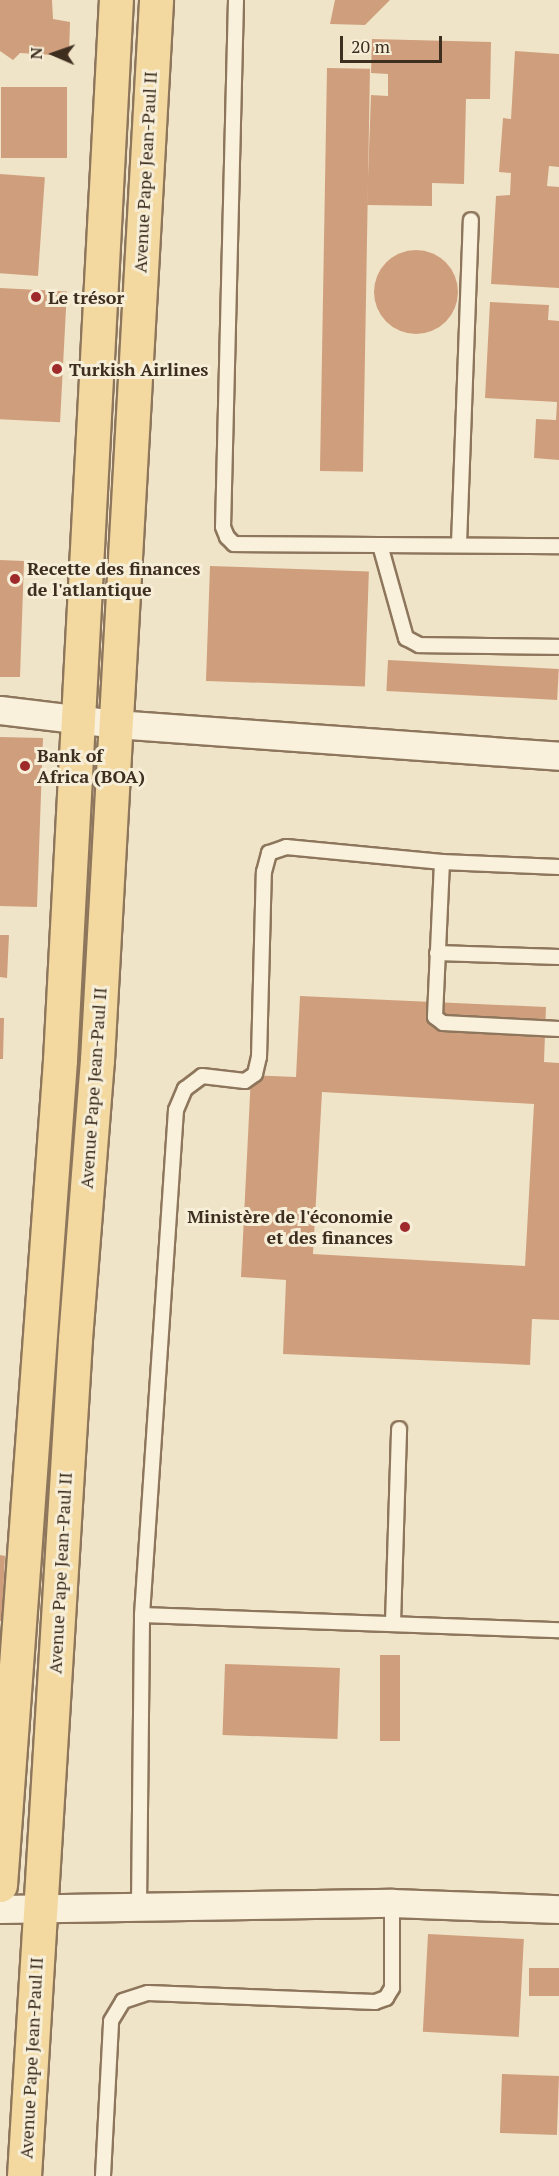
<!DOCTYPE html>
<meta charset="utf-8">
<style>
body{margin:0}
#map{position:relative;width:559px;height:2176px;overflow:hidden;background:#f0e4c8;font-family:"PT Serif",serif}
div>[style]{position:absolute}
.building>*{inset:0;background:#cf9f7d;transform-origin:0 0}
.round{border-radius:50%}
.roads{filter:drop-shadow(2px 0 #8d765c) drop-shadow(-2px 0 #8d765c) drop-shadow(0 2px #8d765c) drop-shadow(0 -2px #8d765c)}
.service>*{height:14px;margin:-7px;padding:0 7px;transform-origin:7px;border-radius:7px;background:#faf1dc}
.minor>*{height:27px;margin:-13.5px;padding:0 13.5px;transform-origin:13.5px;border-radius:13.5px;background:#faf1dc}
.primary>*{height:33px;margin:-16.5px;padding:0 16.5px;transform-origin:16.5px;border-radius:16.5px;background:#f3d9a0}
.dots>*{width:16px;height:16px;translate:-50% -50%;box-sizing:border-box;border:3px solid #f7eed8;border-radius:50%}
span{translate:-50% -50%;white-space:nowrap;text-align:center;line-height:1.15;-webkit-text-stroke:6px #f7eed8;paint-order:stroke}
.street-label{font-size:18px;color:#3d2e20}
.poi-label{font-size:18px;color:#3d2e20;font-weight:700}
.left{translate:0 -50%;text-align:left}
.right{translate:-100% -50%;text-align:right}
.north{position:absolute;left:24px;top:24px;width:60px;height:60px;-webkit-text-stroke:4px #f7eed8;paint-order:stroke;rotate:272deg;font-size:16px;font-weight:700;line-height:24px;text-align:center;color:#3d2e20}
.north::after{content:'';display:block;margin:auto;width:21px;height:27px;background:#3d2e20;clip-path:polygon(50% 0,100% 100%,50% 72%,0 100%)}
.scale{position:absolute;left:340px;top:36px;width:102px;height:27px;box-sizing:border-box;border:3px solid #3d2e20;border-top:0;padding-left:8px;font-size:18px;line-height:21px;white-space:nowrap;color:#3d2e20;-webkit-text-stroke:4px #f7eed8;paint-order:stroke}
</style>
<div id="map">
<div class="building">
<i style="clip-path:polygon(0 0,52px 0,53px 19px,70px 22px,69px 56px,20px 53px,13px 60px,0 51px)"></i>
<i style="clip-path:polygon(335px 0,390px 0,365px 25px,330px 24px)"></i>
<i style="clip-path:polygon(372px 39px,491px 42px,490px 99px,466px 99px,464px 184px,432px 183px,432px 206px,367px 205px,371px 95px,388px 96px,388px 74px,371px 73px)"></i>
<i style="clip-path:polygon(515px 51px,559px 54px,559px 167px,549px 166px,547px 186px,559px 187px,559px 288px,491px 284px,496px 196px,510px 195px,511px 173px,499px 172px,503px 118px,511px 119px)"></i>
<i style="left:327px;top:68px;width:43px;height:403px;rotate:1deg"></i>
<i style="left:1px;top:87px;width:66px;height:71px"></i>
<i style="left:0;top:174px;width:45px;height:99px;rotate:4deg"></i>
<i class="round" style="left:374px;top:250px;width:84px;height:84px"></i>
<i style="left:0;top:288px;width:67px;height:131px;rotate:3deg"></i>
<i style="clip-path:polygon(490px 302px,549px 305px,548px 320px,559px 321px,559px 460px,534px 458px,536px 419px,556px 420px,557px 402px,485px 398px)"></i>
<i style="clip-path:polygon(0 560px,24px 561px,20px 677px,0 677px)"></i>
<i style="left:210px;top:566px;width:159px;height:115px;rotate:2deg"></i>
<i style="left:388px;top:660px;width:171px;height:31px;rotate:3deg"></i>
<i style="clip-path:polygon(0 737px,43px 738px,37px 907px,0 906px)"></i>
<i style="clip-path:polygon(0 935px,9px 935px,7px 978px,0 977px)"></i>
<i style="clip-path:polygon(evenodd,300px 996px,546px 1007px,544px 1062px,559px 1063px,559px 1320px,532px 1319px,530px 1365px,283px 1354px,286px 1280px,241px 1277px,251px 1075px,296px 1077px,300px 996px,322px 1092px,534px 1104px,525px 1266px,313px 1254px,322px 1092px)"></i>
<i style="clip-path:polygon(0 1018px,4px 1018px,3px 1059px,0 1059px)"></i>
<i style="clip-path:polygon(0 1555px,5px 1556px,2px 1621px,0 1621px)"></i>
<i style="left:380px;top:1655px;width:20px;height:86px"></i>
<i style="left:225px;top:1664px;width:115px;height:71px;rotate:2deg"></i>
<i style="left:428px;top:1934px;width:96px;height:98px;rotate:3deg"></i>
<i style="left:529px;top:1968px;width:30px;height:28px"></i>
<i style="left:502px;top:2074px;width:57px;height:59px;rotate:2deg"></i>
</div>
<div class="roads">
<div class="service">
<i style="left:236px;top:0;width:527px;rotate:91.41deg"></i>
<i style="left:223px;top:527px;width:11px;rotate:68deg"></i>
<i style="left:227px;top:537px;width:10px;rotate:45deg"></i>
<i style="left:234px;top:544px;width:325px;rotate:0.4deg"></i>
<i style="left:459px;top:544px;width:324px;rotate:-87.9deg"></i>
<i style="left:380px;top:545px;width:97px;rotate:74.4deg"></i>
<i style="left:406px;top:638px;width:15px;rotate:28deg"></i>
<i style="left:419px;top:645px;width:140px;rotate:0.8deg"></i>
<i style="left:442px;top:862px;width:155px;rotate:92.6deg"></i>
<i style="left:435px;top:1017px;width:10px;rotate:37deg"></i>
<i style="left:443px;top:1023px;width:116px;rotate:3deg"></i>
<i style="left:437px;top:953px;width:122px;rotate:1.9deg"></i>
<i style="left:142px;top:1615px;width:417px;rotate:2.1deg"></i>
<i style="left:393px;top:1623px;width:194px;rotate:-88.2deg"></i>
<i style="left:139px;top:1906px;width:291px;rotate:-89.4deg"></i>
<i style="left:142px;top:1615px;width:506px;rotate:-86.15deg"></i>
<i style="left:176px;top:1110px;width:23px;rotate:-67deg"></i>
<i style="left:185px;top:1089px;width:21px;rotate:-37deg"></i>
<i style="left:202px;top:1076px;width:43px;rotate:6.6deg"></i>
<i style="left:245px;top:1081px;width:12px;rotate:-35deg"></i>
<i style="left:255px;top:1074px;width:17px;rotate:-77deg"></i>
<i style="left:259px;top:1057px;width:185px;rotate:-88.5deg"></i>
<i style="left:264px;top:872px;width:20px;rotate:-75deg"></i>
<i style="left:269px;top:853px;width:18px;rotate:-19deg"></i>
<i style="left:286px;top:847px;width:157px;rotate:5.5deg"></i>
<i style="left:442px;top:862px;width:117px;rotate:2.4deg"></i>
<i style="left:103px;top:2176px;width:155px;rotate:-87deg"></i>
<i style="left:111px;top:2021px;width:23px;rotate:-59deg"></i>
<i style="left:123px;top:2001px;width:26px;rotate:-18deg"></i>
<i style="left:148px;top:1993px;width:227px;rotate:2.3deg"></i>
<i style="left:375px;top:2002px;width:12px;rotate:-20deg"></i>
<i style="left:386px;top:1998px;width:12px;rotate:-59deg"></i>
<i style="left:392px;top:1988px;width:85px;rotate:-90deg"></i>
</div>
<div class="minor">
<i style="left:0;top:710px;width:116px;rotate:6.9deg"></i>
<i style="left:115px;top:724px;width:445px;rotate:4.1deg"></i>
<i style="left:0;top:1909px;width:392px;rotate:-0.9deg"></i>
<i style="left:392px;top:1903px;width:167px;rotate:2.1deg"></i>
</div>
<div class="primary">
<i style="left:0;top:1885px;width:827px;rotate:-85.84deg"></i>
<i style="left:60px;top:1060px;width:1061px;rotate:-86.98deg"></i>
<i style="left:24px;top:2176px;width:839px;rotate:-86.51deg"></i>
<i style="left:75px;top:1339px;width:280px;rotate:-85.5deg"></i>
<i style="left:97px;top:1060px;width:1062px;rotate:-86.81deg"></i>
</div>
</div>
<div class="dots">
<i style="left:36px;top:297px;background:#9e2a2b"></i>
<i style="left:57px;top:369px;background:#9e2a2b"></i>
<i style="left:15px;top:579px;background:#9e2a2b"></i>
<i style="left:25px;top:766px;background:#9e2a2b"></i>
<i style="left:405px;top:1227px;background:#9e2a2b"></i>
</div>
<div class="street-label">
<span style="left:145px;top:172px;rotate:-87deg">Avenue Pape Jean-Paul II</span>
<span style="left:93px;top:1088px;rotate:-86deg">Avenue Pape Jean-Paul II</span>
<span style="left:60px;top:1573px;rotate:-87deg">Avenue Pape Jean-Paul II</span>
<span style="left:31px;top:2058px;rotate:-87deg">Avenue Pape Jean-Paul II</span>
</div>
<div class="poi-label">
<span class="left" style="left:48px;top:297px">Le trésor</span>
<span class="left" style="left:69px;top:369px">Turkish Airlines</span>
<span class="left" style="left:27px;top:579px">Recette des finances<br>de l'atlantique</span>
<span class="left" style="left:37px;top:766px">Bank of<br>Africa (BOA)</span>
<span class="right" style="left:393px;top:1227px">Ministère de l'économie<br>et des finances</span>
</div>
<div class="north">N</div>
<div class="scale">20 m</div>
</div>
